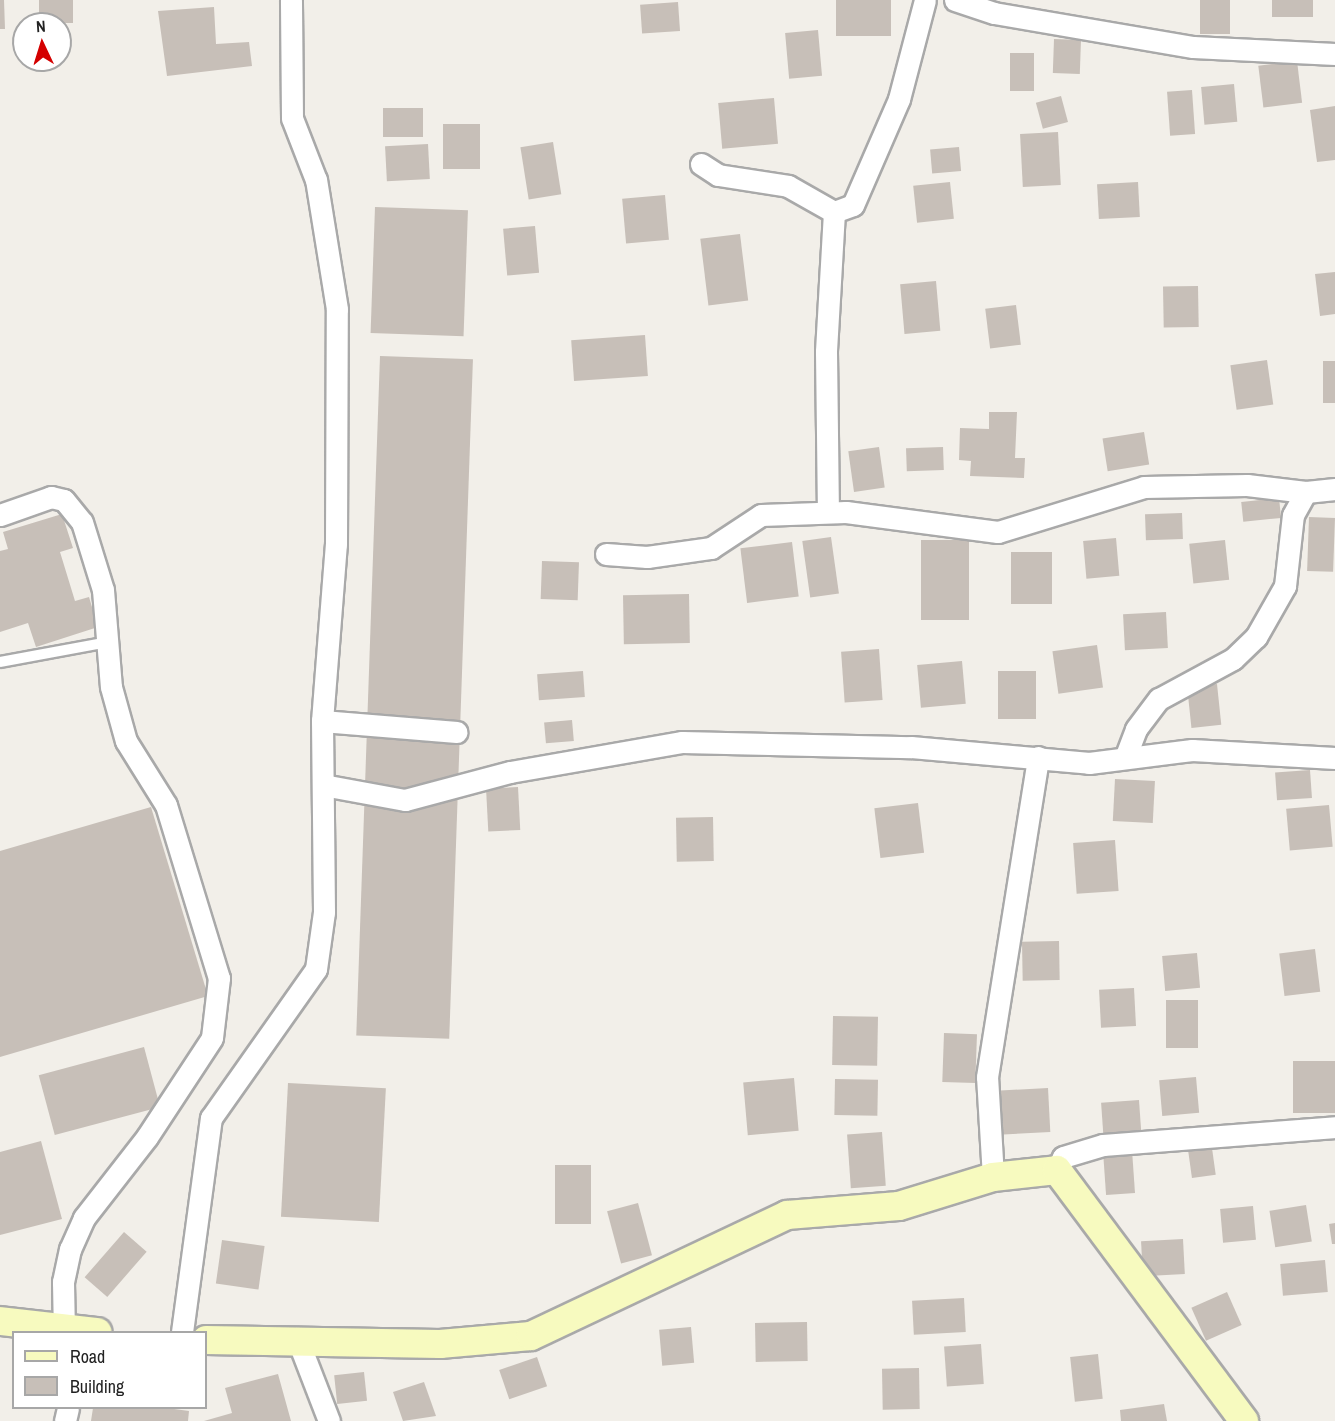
<!DOCTYPE html>
<style>
body{margin:0}
#map{position:relative;width:1335px;height:1421px;overflow:hidden;background:#f2efe9;font-family:"Archivo Narrow",sans-serif}
div>[style]{position:absolute}
.building>*{inset:0;background:#c7bfb8;transform-origin:0 0}
.roads{filter:drop-shadow(2px 0 #a9a9a9) drop-shadow(-2px 0 #a9a9a9) drop-shadow(0 2px #a9a9a9) drop-shadow(0 -2px #a9a9a9)}
.lane>*{height:10px;margin:-5px;padding:0 5px;transform-origin:5px;border-radius:5px;background:#fff}
.street>*{height:21px;margin:-10.5px;padding:0 10.5px;transform-origin:10.5px;border-radius:10.5px;background:#fff}
.secondary>*{height:28px;margin:-14px;padding:0 14px;transform-origin:14px;border-radius:14px;background:#f7fabf}
span{translate:-50% -50%;white-space:nowrap;text-align:center;line-height:1.15;-webkit-text-stroke:4.5px #fff;paint-order:stroke}
.legend{position:absolute;left:12px;top:1331px;width:195px;height:78px;box-sizing:border-box;background:#fff;border:2px solid #a7a7a7;margin:0;padding:8px 10px;list-style:none;font-size:18px;color:#222}
.legend li{display:flex;align-items:center;gap:12px;height:30px}
.legend b{width:30px;border:2px solid #a7a7a7}
.north{position:absolute;left:12px;top:12px;width:60px;height:60px;box-sizing:border-box;background:#fff;border:2px solid #a7a7a7;border-radius:50%;rotate:356deg;font-size:16px;font-weight:700;line-height:24px;text-align:center;color:#222}
.north::after{content:'';display:block;margin:auto;width:21px;height:27px;background:#d40000;clip-path:polygon(50% 0,100% 100%,50% 72%,0 100%)}
</style>
<div id="map">
<div class="building">
<i style="clip-path:polygon(0 0,4px 0,5px 29px,0 29px)"></i>
<i style="left:39px;top:0;width:34px;height:23px"></i>
<i style="left:836px;top:0;width:55px;height:36px"></i>
<i style="left:1200px;top:0;width:30px;height:34px"></i>
<i style="left:1272px;top:0;width:41px;height:17px"></i>
<i style="left:678px;top:2px;width:29px;height:38px;rotate:86deg"></i>
<i style="clip-path:polygon(214px 7px,216px 44px,249px 42px,252px 66px,167px 76px,158px 11px)"></i>
<i style="left:818px;top:30px;width:46px;height:33px;rotate:85deg"></i>
<i style="left:1054px;top:39px;width:27px;height:34px;rotate:2deg"></i>
<i style="left:1010px;top:53px;width:24px;height:38px"></i>
<i style="left:1297px;top:61px;width:42px;height:39px;rotate:83deg"></i>
<i style="left:1234px;top:84px;width:38px;height:33px;rotate:85deg"></i>
<i style="left:1192px;top:90px;width:44px;height:25px;rotate:86deg"></i>
<i style="left:1061px;top:96px;width:27px;height:26px;rotate:75deg"></i>
<i style="left:774px;top:98px;width:46px;height:56px;rotate:85deg"></i>
<i style="clip-path:polygon(1335px 106px,1335px 160px,1317px 162px,1310px 110px)"></i>
<i style="left:383px;top:108px;width:40px;height:29px"></i>
<i style="left:443px;top:124px;width:37px;height:45px"></i>
<i style="left:1058px;top:132px;width:53px;height:38px;rotate:87deg"></i>
<i style="left:553px;top:142px;width:53px;height:33px;rotate:81deg"></i>
<i style="left:428px;top:144px;width:35px;height:43px;rotate:87deg"></i>
<i style="left:959px;top:147px;width:24px;height:29px;rotate:85deg"></i>
<i style="left:950px;top:182px;width:37px;height:37px;rotate:84deg"></i>
<i style="left:1138px;top:182px;width:35px;height:41px;rotate:87deg"></i>
<i style="left:665px;top:195px;width:45px;height:43px;rotate:85deg"></i>
<i style="left:375px;top:207px;width:93px;height:126px;rotate:2deg"></i>
<i style="left:535px;top:226px;width:47px;height:32px;rotate:85deg"></i>
<i style="left:740px;top:234px;width:67px;height:40px;rotate:83deg"></i>
<i style="clip-path:polygon(1335px 272px,1335px 314px,1320px 316px,1315px 274px)"></i>
<i style="left:936px;top:281px;width:50px;height:36px;rotate:85deg"></i>
<i style="left:1198px;top:286px;width:41px;height:35px;rotate:89deg"></i>
<i style="left:1016px;top:305px;width:40px;height:31px;rotate:83deg"></i>
<i style="left:645px;top:335px;width:41px;height:74px;rotate:86deg"></i>
<i style="left:380px;top:356px;width:93px;height:680px;rotate:2deg"></i>
<i style="left:1267px;top:360px;width:45px;height:37px;rotate:82deg"></i>
<i style="left:1335px;top:361px;width:42px;height:12px;rotate:90deg"></i>
<i style="clip-path:polygon(989px 412px,1017px 412px,1015px 458px,1025px 458px,1024px 478px,970px 476px,971px 461px,959px 460px,960px 428px,989px 429px)"></i>
<i style="left:1144px;top:432px;width:33px;height:42px;rotate:81deg"></i>
<i style="left:879px;top:447px;width:41px;height:31px;rotate:82deg"></i>
<i style="left:943px;top:447px;width:23px;height:37px;rotate:88deg"></i>
<i style="left:1279px;top:498px;width:20px;height:38px;rotate:84deg"></i>
<i style="left:1182px;top:513px;width:26px;height:37px;rotate:88deg"></i>
<i style="clip-path:polygon(62px 514px,73px 548px,60px 552px,75px 601px,89px 597px,98px 627px,36px 647px,28px 623px,0 632px,0 551px,8px 549px,3px 532px)"></i>
<i style="left:1309px;top:517px;width:26px;height:54px;rotate:2deg"></i>
<i style="left:831px;top:537px;width:57px;height:29px;rotate:82deg"></i>
<i style="left:1116px;top:538px;width:38px;height:33px;rotate:85deg"></i>
<i style="left:921px;top:540px;width:48px;height:80px"></i>
<i style="left:1225px;top:540px;width:40px;height:36px;rotate:84deg"></i>
<i style="left:792px;top:542px;width:55px;height:52px;rotate:83deg"></i>
<i style="left:1011px;top:552px;width:41px;height:52px"></i>
<i style="left:542px;top:561px;width:37px;height:38px;rotate:2deg"></i>
<i style="left:689px;top:594px;width:49px;height:66px;rotate:89deg"></i>
<i style="left:1166px;top:612px;width:36px;height:43px;rotate:87deg"></i>
<i style="left:1097px;top:645px;width:43px;height:45px;rotate:82deg"></i>
<i style="left:879px;top:649px;width:51px;height:38px;rotate:86deg"></i>
<i style="left:962px;top:661px;width:43px;height:45px;rotate:85deg"></i>
<i style="left:583px;top:671px;width:26px;height:46px;rotate:86deg"></i>
<i style="left:998px;top:671px;width:38px;height:48px"></i>
<i style="left:1217px;top:684px;width:41px;height:30px;rotate:84deg"></i>
<i style="left:572px;top:720px;width:21px;height:28px;rotate:85deg"></i>
<i style="left:1310px;top:770px;width:28px;height:35px;rotate:86deg"></i>
<i style="left:1115px;top:779px;width:40px;height:42px;rotate:3deg"></i>
<i style="left:518px;top:787px;width:43px;height:32px;rotate:87deg"></i>
<i style="left:918px;top:803px;width:50px;height:44px;rotate:83deg"></i>
<i style="left:1329px;top:805px;width:42px;height:43px;rotate:85deg"></i>
<i style="clip-path:polygon(151px 807px,208px 996px,0 1057px,0 851px)"></i>
<i style="left:713px;top:817px;width:44px;height:37px;rotate:89deg"></i>
<i style="left:1115px;top:840px;width:51px;height:42px;rotate:86deg"></i>
<i style="left:1059px;top:941px;width:39px;height:37px;rotate:89deg"></i>
<i style="left:1315px;top:949px;width:43px;height:36px;rotate:83deg"></i>
<i style="left:1197px;top:953px;width:35px;height:35px;rotate:85deg"></i>
<i style="left:1134px;top:988px;width:38px;height:35px;rotate:87deg"></i>
<i style="left:1198px;top:1000px;width:48px;height:32px;rotate:90deg"></i>
<i style="left:833px;top:1016px;width:45px;height:49px;rotate:1deg"></i>
<i style="left:944px;top:1033px;width:33px;height:49px;rotate:2deg"></i>
<i style="left:144px;top:1047px;width:62px;height:109px;rotate:75deg"></i>
<i style="left:1335px;top:1061px;width:52px;height:42px;rotate:90deg"></i>
<i style="left:1196px;top:1077px;width:36px;height:37px;rotate:85deg"></i>
<i style="left:794px;top:1078px;width:53px;height:51px;rotate:85deg"></i>
<i style="left:835px;top:1079px;width:43px;height:36px;rotate:1deg"></i>
<i style="left:288px;top:1083px;width:98px;height:134px;rotate:3deg"></i>
<i style="left:1048px;top:1088px;width:44px;height:52px;rotate:87deg"></i>
<i style="left:1139px;top:1100px;width:32px;height:38px;rotate:86deg"></i>
<i style="left:882px;top:1132px;width:54px;height:35px;rotate:86deg"></i>
<i style="clip-path:polygon(41px 1141px,62px 1219px,0 1235px,0 1152px)"></i>
<i style="left:1211px;top:1141px;width:34px;height:24px;rotate:82deg"></i>
<i style="left:1132px;top:1150px;width:43px;height:29px;rotate:86deg"></i>
<i style="left:555px;top:1165px;width:36px;height:59px"></i>
<i style="left:638px;top:1203px;width:54px;height:32px;rotate:75deg"></i>
<i style="left:1306px;top:1205px;width:37px;height:37px;rotate:81deg"></i>
<i style="left:1253px;top:1206px;width:34px;height:33px;rotate:85deg"></i>
<i style="clip-path:polygon(1335px 1223px,1335px 1244px,1332px 1244px,1329px 1224px)"></i>
<i style="left:124px;top:1232px;width:30px;height:60px;rotate:41deg"></i>
<i style="left:1183px;top:1239px;width:35px;height:42px;rotate:87deg"></i>
<i style="left:222px;top:1240px;width:43px;height:44px;rotate:8deg"></i>
<i style="left:1325px;top:1260px;width:32px;height:45px;rotate:85deg"></i>
<i style="left:1227px;top:1292px;width:36px;height:39px;rotate:66deg"></i>
<i style="left:964px;top:1298px;width:34px;height:52px;rotate:87deg"></i>
<i style="left:807px;top:1322px;width:39px;height:52px;rotate:89deg"></i>
<i style="left:691px;top:1327px;width:36px;height:32px;rotate:85deg"></i>
<i style="left:981px;top:1344px;width:40px;height:37px;rotate:86deg"></i>
<i style="left:1098px;top:1354px;width:45px;height:28px;rotate:84deg"></i>
<i style="left:537px;top:1357px;width:31px;height:40px;rotate:71deg"></i>
<i style="left:919px;top:1368px;width:41px;height:37px;rotate:89deg"></i>
<i style="left:364px;top:1372px;width:29px;height:30px;rotate:84deg"></i>
<i style="clip-path:polygon(278px 1374px,291px 1421px,204px 1421px,232px 1413px,225px 1388px)"></i>
<i style="clip-path:polygon(424px 1382px,436px 1416px,403px 1421px,393px 1392px)"></i>
<i style="clip-path:polygon(1164px 1404px,1167px 1421px,1121px 1421px,1120px 1410px)"></i>
<i style="clip-path:polygon(93px 1408px,167px 1408px,189px 1411px,188px 1421px,91px 1421px)"></i>
</div>
<div class="roads">
<div class="lane">
<i style="left:0;top:662px;width:110px;rotate:-10.5deg"></i>
</div>
<div class="street">
<i style="left:955px;top:0;width:41px;rotate:18.4deg"></i>
<i style="left:994px;top:13px;width:202px;rotate:9.7deg"></i>
<i style="left:1193px;top:47px;width:142px;rotate:2.8deg"></i>
<i style="left:701px;top:164px;width:20px;rotate:33deg"></i>
<i style="left:718px;top:175px;width:71px;rotate:8.9deg"></i>
<i style="left:788px;top:186px;width:53px;rotate:29.5deg"></i>
<i style="left:834px;top:212px;width:140px;rotate:93.3deg"></i>
<i style="left:826px;top:352px;width:159px;rotate:89.3deg"></i>
<i style="left:834px;top:212px;width:20px;rotate:-20deg"></i>
<i style="left:853px;top:205px;width:116px;rotate:-66.5deg"></i>
<i style="left:899px;top:99px;width:102px;rotate:-75.3deg"></i>
<i style="left:0;top:515px;width:54px;rotate:-19.4deg"></i>
<i style="left:51px;top:497px;width:13px;rotate:13deg"></i>
<i style="left:64px;top:500px;width:28px;rotate:51deg"></i>
<i style="left:82px;top:522px;width:71px;rotate:72.8deg"></i>
<i style="left:103px;top:590px;width:97px;rotate:85.3deg"></i>
<i style="left:111px;top:687px;width:56px;rotate:74.5deg"></i>
<i style="left:126px;top:741px;width:75px;rotate:58deg"></i>
<i style="left:166px;top:805px;width:181px;rotate:73deg"></i>
<i style="left:219px;top:978px;width:60px;rotate:96.7deg"></i>
<i style="left:212px;top:1038px;width:118px;rotate:123.3deg"></i>
<i style="left:147px;top:1137px;width:103px;rotate:127.9deg"></i>
<i style="left:84px;top:1218px;width:34px;rotate:114deg"></i>
<i style="left:70px;top:1249px;width:34px;rotate:102deg"></i>
<i style="left:63px;top:1282px;width:50px;rotate:88.9deg"></i>
<i style="left:606px;top:554px;width:41px;rotate:4.2deg"></i>
<i style="left:647px;top:557px;width:65px;rotate:-8deg"></i>
<i style="left:711px;top:548px;width:60px;rotate:-33.4deg"></i>
<i style="left:761px;top:515px;width:85px;rotate:-2deg"></i>
<i style="left:846px;top:512px;width:153px;rotate:7.5deg"></i>
<i style="left:998px;top:532px;width:153px;rotate:-17.1deg"></i>
<i style="left:1144px;top:487px;width:103px;rotate:-1.1deg"></i>
<i style="left:1247px;top:485px;width:59px;rotate:6.8deg"></i>
<i style="left:322px;top:721px;width:135px;rotate:4.7deg"></i>
<i style="left:1125px;top:758px;width:31px;rotate:-69deg"></i>
<i style="left:1136px;top:729px;width:38px;rotate:-53deg"></i>
<i style="left:1159px;top:699px;width:84px;rotate:-28.4deg"></i>
<i style="left:1233px;top:659px;width:32px;rotate:-44deg"></i>
<i style="left:1256px;top:637px;width:59px;rotate:-60.4deg"></i>
<i style="left:1285px;top:586px;width:71px;rotate:-83.6deg"></i>
<i style="left:1293px;top:515px;width:26px;rotate:-61deg"></i>
<i style="left:1306px;top:492px;width:29px;rotate:-6deg"></i>
<i style="left:323px;top:785px;width:83px;rotate:10.4deg"></i>
<i style="left:405px;top:800px;width:109px;rotate:-14.9deg"></i>
<i style="left:510px;top:772px;width:175px;rotate:-9.9deg"></i>
<i style="left:682px;top:742px;width:229px;rotate:1.3deg"></i>
<i style="left:911px;top:747px;width:179px;rotate:5.1deg"></i>
<i style="left:1089px;top:763px;width:104px;rotate:-7.2deg"></i>
<i style="left:1192px;top:750px;width:143px;rotate:3.2deg"></i>
<i style="left:1057px;top:1170px;width:14px;rotate:-65deg"></i>
<i style="left:1063px;top:1157px;width:42px;rotate:-16.7deg"></i>
<i style="left:1103px;top:1145px;width:233px;rotate:-4.4deg"></i>
<i style="left:993px;top:1177px;width:100px;rotate:-93.4deg"></i>
<i style="left:987px;top:1077px;width:324px;rotate:-80.9deg"></i>
<i style="left:182px;top:1332px;width:216px;rotate:-82.3deg"></i>
<i style="left:211px;top:1118px;width:182px;rotate:-54.8deg"></i>
<i style="left:316px;top:969px;width:58px;rotate:-82deg"></i>
<i style="left:324px;top:912px;width:191px;rotate:-90.6deg"></i>
<i style="left:322px;top:721px;width:178px;rotate:-85.5deg"></i>
<i style="left:336px;top:544px;width:235px;rotate:-89.8deg"></i>
<i style="left:337px;top:309px;width:131px;rotate:-99.2deg"></i>
<i style="left:316px;top:180px;width:66px;rotate:-111.2deg"></i>
<i style="left:292px;top:118px;width:118px;rotate:-90.5deg"></i>
<i style="left:297px;top:1338px;width:89px;rotate:68.9deg"></i>
<i style="left:65px;top:1421px;width:13px;rotate:-77deg"></i>
</div>
<div class="secondary">
<i style="left:0;top:1321px;width:98px;rotate:6.5deg"></i>
<i style="left:206px;top:1340px;width:234px;rotate:1deg"></i>
<i style="left:440px;top:1344px;width:91px;rotate:-5deg"></i>
<i style="left:531px;top:1336px;width:283px;rotate:-25.3deg"></i>
<i style="left:787px;top:1215px;width:112px;rotate:-4.6deg"></i>
<i style="left:899px;top:1206px;width:98px;rotate:-17.1deg"></i>
<i style="left:993px;top:1177px;width:64px;rotate:-6.2deg"></i>
<i style="left:1057px;top:1170px;width:313px;rotate:53.3deg"></i>
</div>
</div>
<ul class="legend">
<li><b style="height:8px;background:#f7fabf"></b>Road</li>
<li><b style="height:16px;background:#c7bfb8"></b>Building</li>
</ul>
<div class="north">N</div>
</div>
